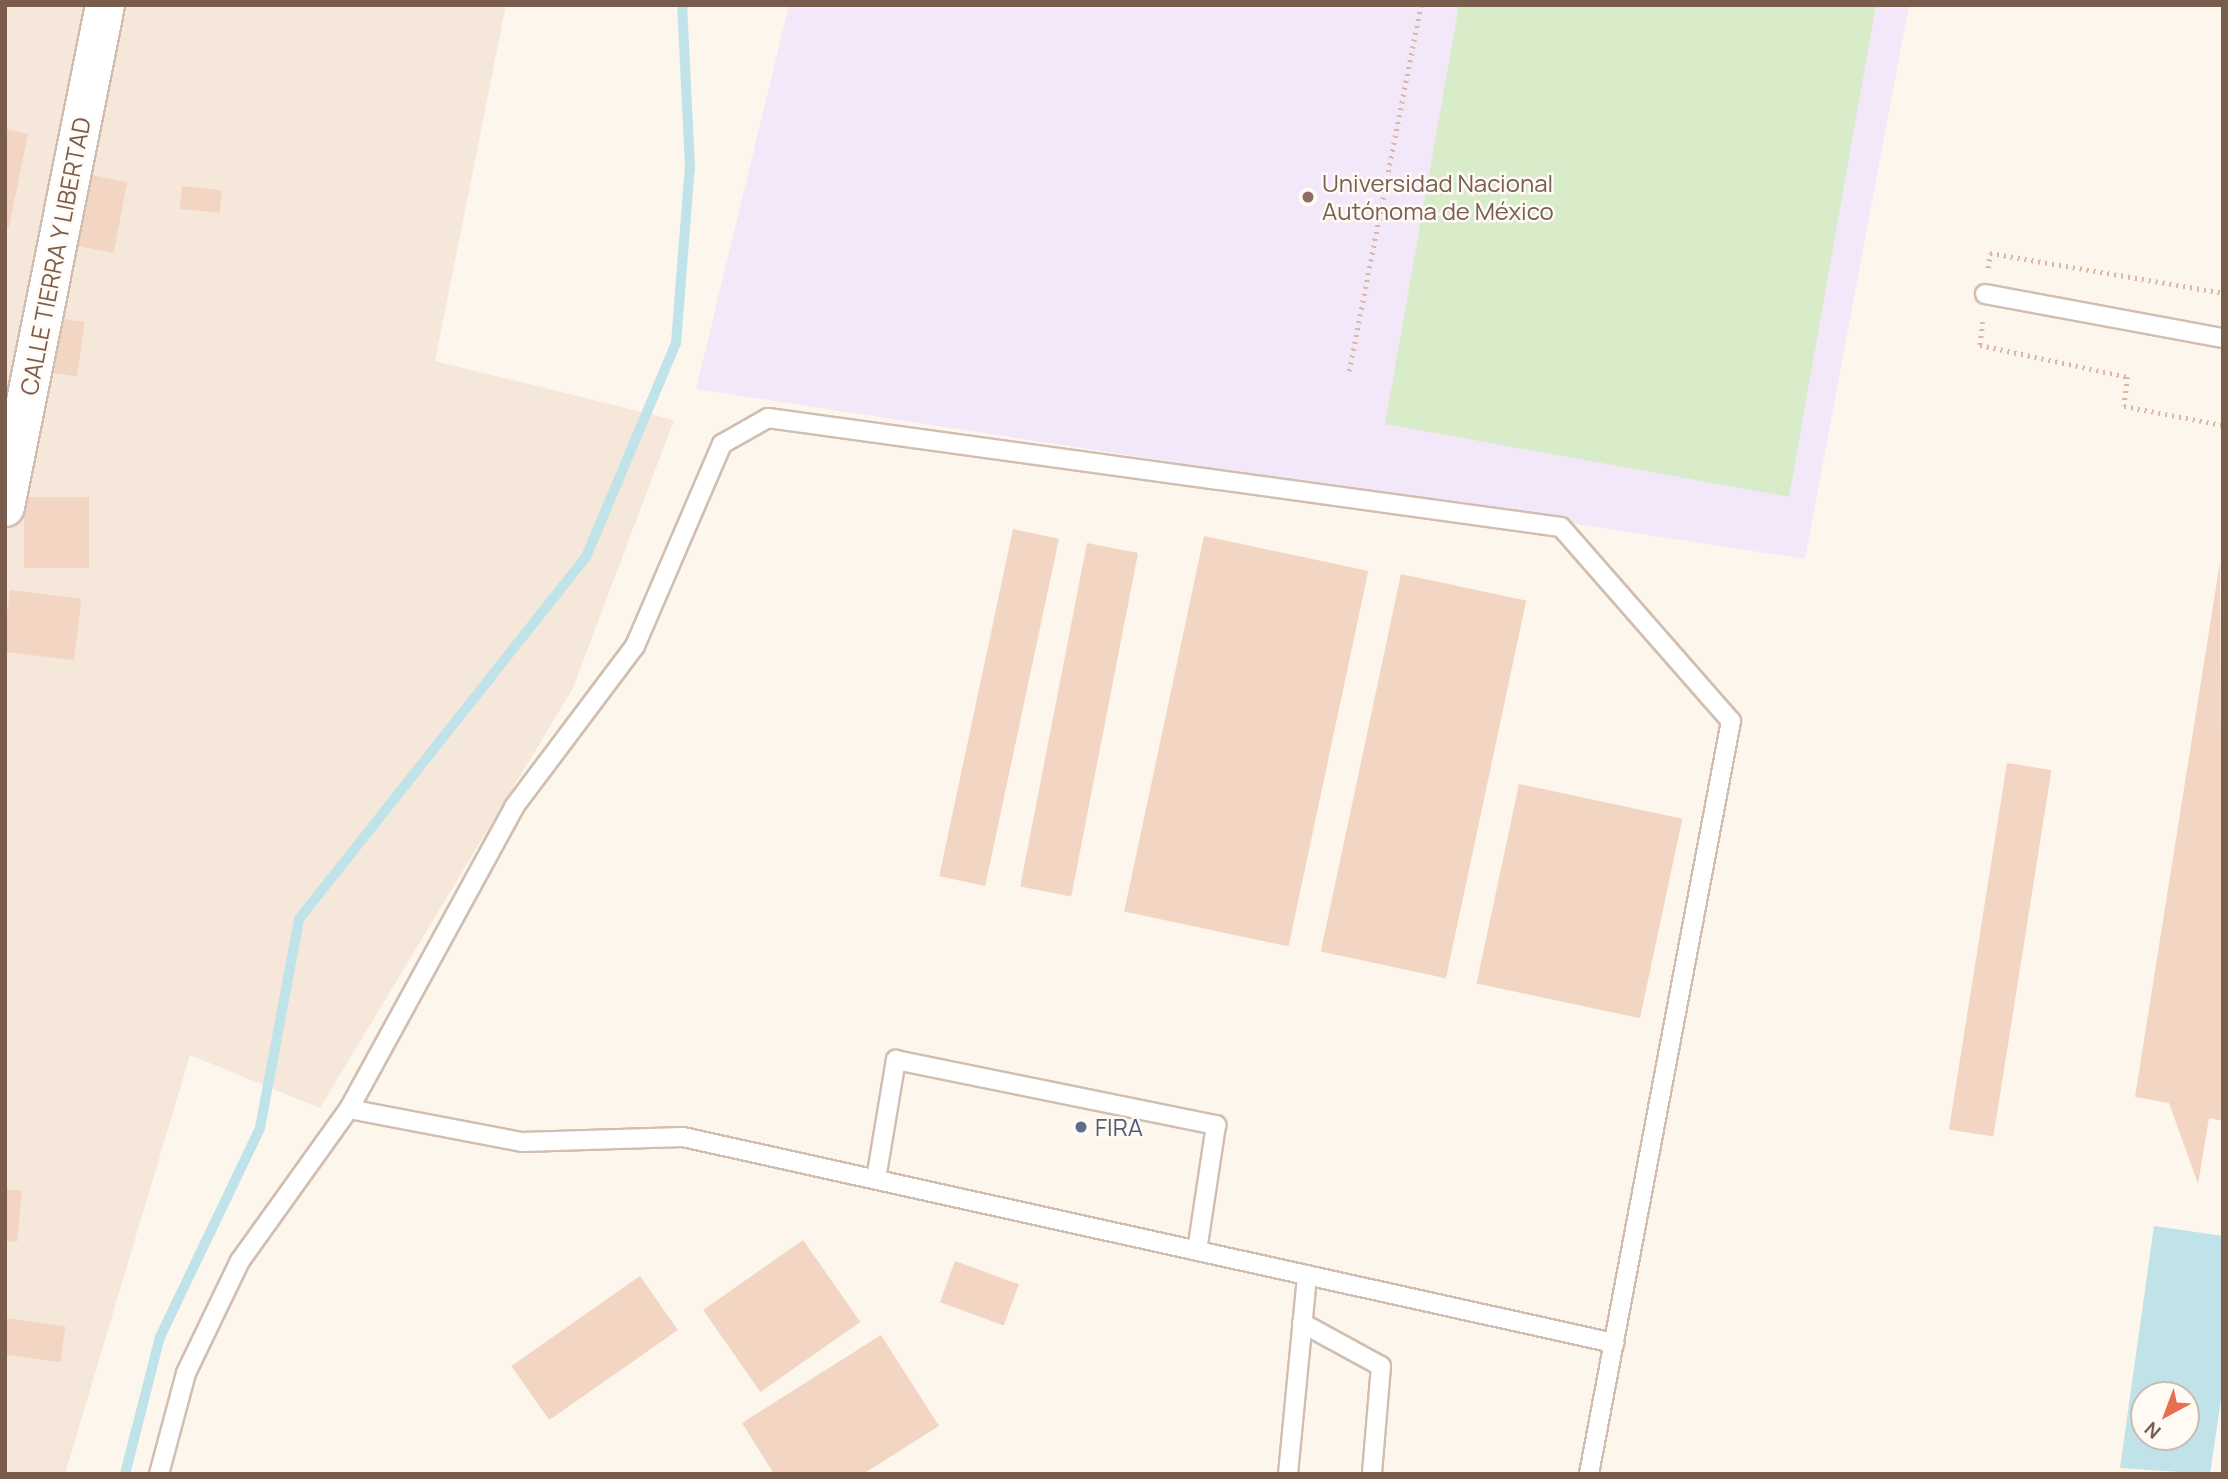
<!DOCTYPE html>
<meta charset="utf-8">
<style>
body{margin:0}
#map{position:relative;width:2228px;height:1479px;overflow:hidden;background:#fdf6ec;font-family:Manrope,sans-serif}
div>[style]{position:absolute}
.residential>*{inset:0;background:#f5e8da}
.education>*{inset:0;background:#f3e8fa}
.green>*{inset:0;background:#d8ecc9}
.water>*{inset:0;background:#bfe3e8}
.stream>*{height:10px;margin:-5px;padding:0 5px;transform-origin:5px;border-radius:5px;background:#bfe3e8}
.building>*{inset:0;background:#f3d5c3;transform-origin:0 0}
.path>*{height:4.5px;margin-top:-2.25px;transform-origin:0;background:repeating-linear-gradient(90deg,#d9b8a5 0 2px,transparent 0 7px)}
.roads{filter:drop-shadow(2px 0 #d1beb0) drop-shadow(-2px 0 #d1beb0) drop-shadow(0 2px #d1beb0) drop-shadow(0 -2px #d1beb0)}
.service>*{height:18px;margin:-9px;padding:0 9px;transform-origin:9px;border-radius:9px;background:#fff}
.tertiary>*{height:38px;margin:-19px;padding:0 19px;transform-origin:19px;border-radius:19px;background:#fff}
.dots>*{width:19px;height:19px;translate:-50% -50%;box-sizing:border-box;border:4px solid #fffaf3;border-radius:50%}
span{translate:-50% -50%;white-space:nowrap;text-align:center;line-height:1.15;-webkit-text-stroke:5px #fffaf3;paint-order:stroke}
.education-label{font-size:24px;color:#785e54}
.left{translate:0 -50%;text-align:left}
.street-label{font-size:24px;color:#7a5c4d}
.service-label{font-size:24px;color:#4e5e75}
.frame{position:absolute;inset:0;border:7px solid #7a5c4d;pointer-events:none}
.north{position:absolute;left:2130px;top:1381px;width:70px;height:70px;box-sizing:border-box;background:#fffaf3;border:2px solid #cabbb1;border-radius:50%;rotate:221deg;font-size:19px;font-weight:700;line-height:28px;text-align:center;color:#7a5c4d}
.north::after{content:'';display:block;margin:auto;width:24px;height:32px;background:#e76f51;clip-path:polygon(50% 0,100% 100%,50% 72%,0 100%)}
</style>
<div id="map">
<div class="residential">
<i style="clip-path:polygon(5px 5px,506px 5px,435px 361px,674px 420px,573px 688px,320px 1108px,190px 1055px,65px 1474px,5px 1474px)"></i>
</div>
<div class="education">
<i style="clip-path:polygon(789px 5px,1909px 5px,1805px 559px,696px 389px)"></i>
</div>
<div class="green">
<i style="clip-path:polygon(1459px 5px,1876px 5px,1789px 497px,1385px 424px)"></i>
</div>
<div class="water">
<i style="clip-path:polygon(evenodd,2154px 1226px,2223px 1236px,2223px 1386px,2210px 1474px,2120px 1468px,2154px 1226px,2144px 1395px,2186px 1395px,2186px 1437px,2144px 1437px,2144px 1395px)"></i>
</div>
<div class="stream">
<i style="left:125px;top:1474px;width:141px;rotate:-75.7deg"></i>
<i style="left:160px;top:1337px;width:232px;rotate:-64.4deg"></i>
<i style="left:260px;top:1128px;width:213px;rotate:-79.4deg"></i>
<i style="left:299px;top:919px;width:462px;rotate:-51.6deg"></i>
<i style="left:586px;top:557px;width:232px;rotate:-67.2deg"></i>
<i style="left:676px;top:343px;width:177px;rotate:-85.5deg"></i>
<i style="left:690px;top:167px;width:162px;rotate:-92.8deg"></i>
</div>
<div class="building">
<i style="clip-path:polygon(5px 129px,28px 134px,9px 227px,5px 226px)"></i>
<i style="left:90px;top:175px;width:38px;height:72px;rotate:11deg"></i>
<i style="left:182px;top:186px;width:40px;height:23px;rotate:6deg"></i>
<i style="left:56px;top:318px;width:29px;height:55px;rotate:8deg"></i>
<i style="left:24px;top:497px;width:65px;height:71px"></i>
<i style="left:1013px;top:529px;width:47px;height:355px;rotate:12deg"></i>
<i style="left:1204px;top:536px;width:168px;height:384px;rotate:12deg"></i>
<i style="left:1087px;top:543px;width:52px;height:350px;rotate:11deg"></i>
<i style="clip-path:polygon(2220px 562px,2223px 1121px,2209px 1118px,2198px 1184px,2169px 1103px,2135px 1097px)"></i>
<i style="left:1401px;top:574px;width:128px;height:386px;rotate:12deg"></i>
<i style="left:10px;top:590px;width:72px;height:62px;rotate:7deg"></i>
<i style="left:2007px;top:763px;width:45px;height:371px;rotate:9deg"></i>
<i style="left:1519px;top:784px;width:167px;height:204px;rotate:12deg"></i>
<i style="clip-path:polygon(5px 1189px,22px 1191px,17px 1242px,5px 1241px)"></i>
<i style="left:803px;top:1240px;width:100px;height:122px;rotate:55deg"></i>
<i style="left:955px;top:1261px;width:68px;height:44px;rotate:20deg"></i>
<i style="left:640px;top:1276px;width:66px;height:157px;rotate:55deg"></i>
<i style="left:5px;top:1318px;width:61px;height:36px;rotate:8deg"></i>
<i style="clip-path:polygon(881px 1335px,939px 1426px,863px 1474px,774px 1474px,742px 1423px)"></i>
</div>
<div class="path">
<i style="left:1988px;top:268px;width:15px;rotate:-82deg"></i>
<i style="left:1990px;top:253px;width:236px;rotate:9.7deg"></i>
<i style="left:1983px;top:322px;width:23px;rotate:97deg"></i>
<i style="left:1980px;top:345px;width:151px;rotate:12.2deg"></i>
<i style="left:2128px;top:377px;width:29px;rotate:98deg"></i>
<i style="left:2124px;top:406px;width:101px;rotate:10.9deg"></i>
<i style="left:1349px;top:371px;width:373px;rotate:-78.9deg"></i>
</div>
<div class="roads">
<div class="service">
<i style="left:1985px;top:294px;width:242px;rotate:10.5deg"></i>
<i style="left:349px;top:1109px;width:176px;rotate:10.8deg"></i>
<i style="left:522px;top:1142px;width:161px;rotate:-1.8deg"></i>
<i style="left:683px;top:1137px;width:954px;rotate:12.48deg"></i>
<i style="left:876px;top:1179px;width:121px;rotate:-80.5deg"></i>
<i style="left:896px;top:1060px;width:327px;rotate:11.5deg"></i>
<i style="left:1216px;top:1125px;width:127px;rotate:98.6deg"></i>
<i style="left:1302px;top:1323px;width:90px;rotate:28.6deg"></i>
<i style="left:1381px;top:1366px;width:108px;rotate:94.8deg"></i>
<i style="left:159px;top:1474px;width:105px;rotate:-75deg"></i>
<i style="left:186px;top:1373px;width:124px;rotate:-64.3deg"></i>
<i style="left:240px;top:1261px;width:187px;rotate:-54.4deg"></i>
<i style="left:349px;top:1109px;width:344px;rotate:-61.3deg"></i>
<i style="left:514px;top:807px;width:201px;rotate:-53.1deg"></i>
<i style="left:635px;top:646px;width:220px;rotate:-66.7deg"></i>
<i style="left:722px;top:444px;width:53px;rotate:-29.5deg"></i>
<i style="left:768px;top:418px;width:800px;rotate:7.83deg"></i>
<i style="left:1561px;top:527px;width:258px;rotate:48.8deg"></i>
<i style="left:1731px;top:721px;width:766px;rotate:100.68deg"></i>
<i style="left:1288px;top:1474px;width:200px;rotate:-84.5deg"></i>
</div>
<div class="tertiary">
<i style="left:5px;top:507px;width:512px;rotate:-78.73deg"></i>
</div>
</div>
<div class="dots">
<i style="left:1308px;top:197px;background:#8d6e63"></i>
<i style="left:1081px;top:1127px;background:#5c6f8a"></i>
</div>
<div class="education-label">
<span class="left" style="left:1322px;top:197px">Universidad Nacional<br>Autónoma de México</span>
</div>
<div class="street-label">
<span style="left:55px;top:256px;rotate:-79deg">CALLE TIERRA Y LIBERTAD</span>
</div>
<div class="service-label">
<span class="left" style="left:1095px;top:1127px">FIRA</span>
</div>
<div class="frame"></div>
<div class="north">N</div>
</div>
